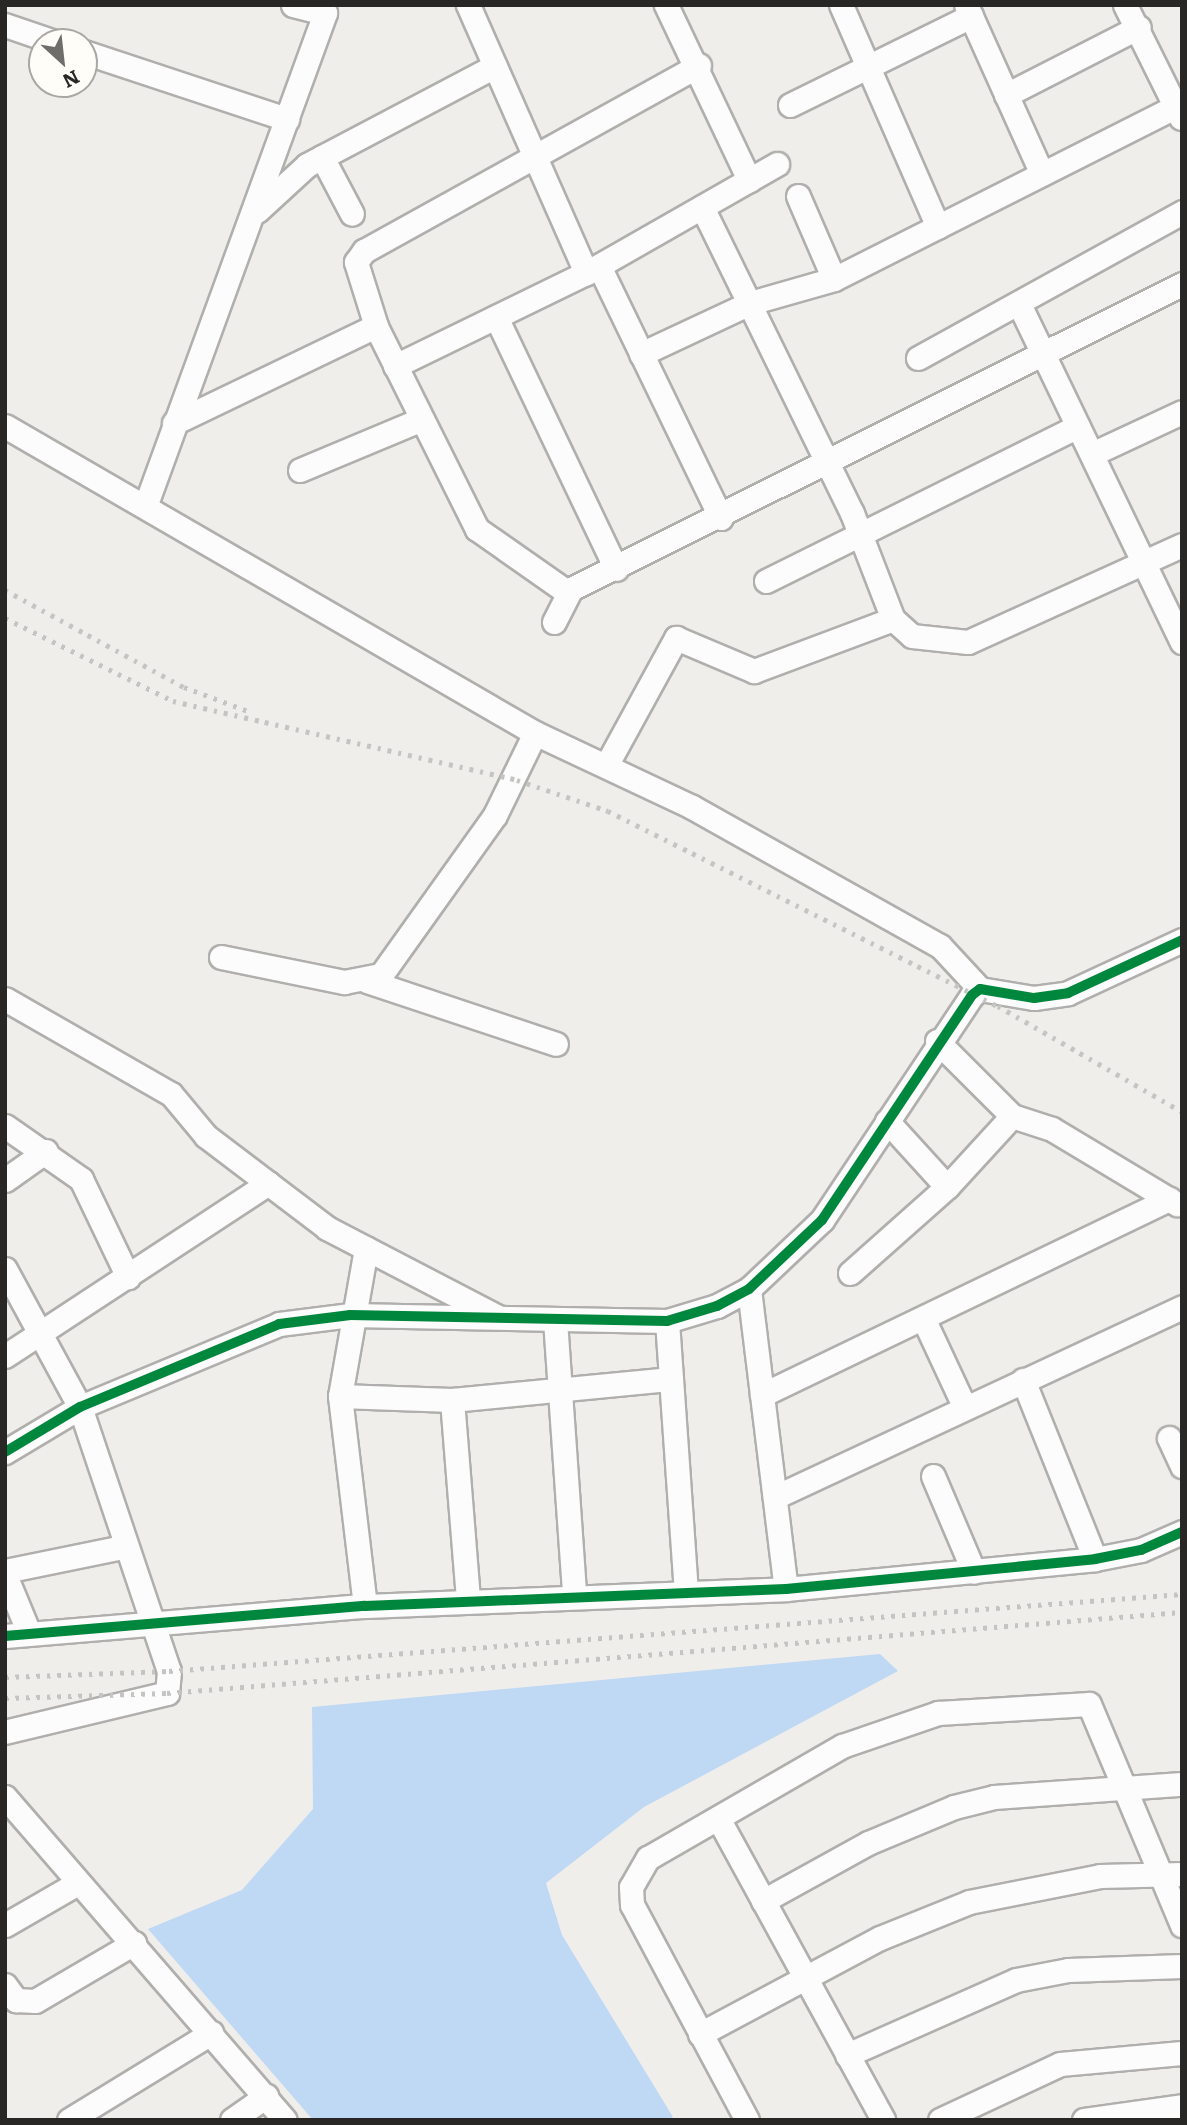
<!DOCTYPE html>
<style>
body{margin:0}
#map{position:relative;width:1187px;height:2125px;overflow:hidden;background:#efeeeb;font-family:Literata,serif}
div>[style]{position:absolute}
.water>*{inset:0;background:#bfd8f4}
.roads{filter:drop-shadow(2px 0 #b0afad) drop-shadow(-2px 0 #b0afad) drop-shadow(0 2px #b0afad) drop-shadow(0 -2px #b0afad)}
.minor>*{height:23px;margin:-11.5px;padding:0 11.5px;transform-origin:11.5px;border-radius:11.5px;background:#fdfcfc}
.rail>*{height:5px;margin-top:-2.5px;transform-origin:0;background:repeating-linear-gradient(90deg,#c4c4c3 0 3.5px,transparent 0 10.5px)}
.cycleway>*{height:10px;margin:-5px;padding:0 5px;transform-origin:5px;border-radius:5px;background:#00873e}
span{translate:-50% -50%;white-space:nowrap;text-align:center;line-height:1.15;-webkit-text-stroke:5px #fefdf7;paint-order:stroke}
.frame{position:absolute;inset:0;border:7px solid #282725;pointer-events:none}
.north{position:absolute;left:28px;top:28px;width:70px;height:70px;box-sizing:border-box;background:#fefdf7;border:2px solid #a8a7a3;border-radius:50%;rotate:153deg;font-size:19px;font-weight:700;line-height:28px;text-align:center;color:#282725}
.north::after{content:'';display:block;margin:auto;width:24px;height:32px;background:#6e6d6a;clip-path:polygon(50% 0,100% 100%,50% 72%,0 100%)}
</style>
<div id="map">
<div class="water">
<i style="clip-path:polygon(880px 1654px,898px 1671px,644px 1807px,546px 1883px,562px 1935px,673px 2117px,667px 2120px,313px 2120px,148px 1929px,242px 1890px,313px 1809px,312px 1707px)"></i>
</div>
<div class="roads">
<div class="minor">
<i style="left:468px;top:5px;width:293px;rotate:66.2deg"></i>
<i style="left:666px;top:5px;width:194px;rotate:64.6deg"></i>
<i style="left:841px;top:5px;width:242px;rotate:66.4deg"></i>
<i style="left:966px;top:5px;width:185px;rotate:65.8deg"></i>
<i style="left:1125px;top:5px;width:126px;rotate:63.6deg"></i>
<i style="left:5px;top:25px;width:53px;rotate:18.8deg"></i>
<i style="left:84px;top:52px;width:214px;rotate:18.3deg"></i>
<i style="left:1006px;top:95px;width:149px;rotate:-27.1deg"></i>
<i style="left:790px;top:105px;width:202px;rotate:-26.2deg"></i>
<i style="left:322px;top:157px;width:64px;rotate:62.2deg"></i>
<i style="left:798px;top:196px;width:90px;rotate:66.6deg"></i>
<i style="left:702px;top:207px;width:341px;rotate:63.9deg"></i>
<i style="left:852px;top:513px;width:114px;rotate:68.9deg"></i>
<i style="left:893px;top:619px;width:25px;rotate:42deg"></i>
<i style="left:912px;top:636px;width:56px;rotate:6.1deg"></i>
<i style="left:968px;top:642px;width:235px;rotate:-24.4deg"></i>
<i style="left:257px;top:211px;width:68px;rotate:-42.6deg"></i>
<i style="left:307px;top:165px;width:212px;rotate:-27.8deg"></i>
<i style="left:599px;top:266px;width:280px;rotate:64.2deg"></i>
<i style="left:1020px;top:306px;width:373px;rotate:64.3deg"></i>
<i style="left:496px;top:317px;width:279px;rotate:64.5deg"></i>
<i style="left:641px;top:354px;width:120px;rotate:-25.1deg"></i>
<i style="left:750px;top:303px;width:87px;rotate:-15.9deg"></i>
<i style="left:834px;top:279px;width:390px;rotate:-26.8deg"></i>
<i style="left:918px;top:358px;width:302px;rotate:-28.9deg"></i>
<i style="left:395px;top:366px;width:212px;rotate:-26deg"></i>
<i style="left:586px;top:273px;width:220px;rotate:-29.7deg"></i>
<i style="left:174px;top:423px;width:224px;rotate:-25.7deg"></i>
<i style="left:5px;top:426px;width:612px;rotate:30.08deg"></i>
<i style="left:535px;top:733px;width:174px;rotate:25.2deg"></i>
<i style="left:692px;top:807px;width:284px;rotate:29.3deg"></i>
<i style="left:940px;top:946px;width:59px;rotate:47.1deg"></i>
<i style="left:1092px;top:454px;width:99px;rotate:-25deg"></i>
<i style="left:300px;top:470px;width:132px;rotate:-22.7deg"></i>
<i style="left:146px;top:504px;width:523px;rotate:-69.97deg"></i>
<i style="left:325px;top:13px;width:33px;rotate:-166deg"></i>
<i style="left:766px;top:581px;width:348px;rotate:-26.4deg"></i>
<i style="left:567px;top:592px;width:110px;rotate:-145deg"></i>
<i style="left:477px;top:529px;width:227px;rotate:-116.5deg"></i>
<i style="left:376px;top:326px;width:67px;rotate:-107.4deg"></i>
<i style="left:356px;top:262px;width:14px;rotate:-54deg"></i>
<i style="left:364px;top:251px;width:383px;rotate:-29deg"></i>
<i style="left:554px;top:622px;width:37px;rotate:-63deg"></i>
<i style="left:571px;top:589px;width:683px;rotate:-26.53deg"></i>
<i style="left:607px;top:764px;width:144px;rotate:-61.3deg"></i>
<i style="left:676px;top:638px;width:85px;rotate:22.9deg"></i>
<i style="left:754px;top:671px;width:148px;rotate:-20.5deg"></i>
<i style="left:221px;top:957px;width:126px;rotate:11.5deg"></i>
<i style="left:344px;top:982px;width:38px;rotate:-11deg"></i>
<i style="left:381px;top:975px;width:196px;rotate:-54.5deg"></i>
<i style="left:495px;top:815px;width:91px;rotate:-64deg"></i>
<i style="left:367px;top:981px;width:199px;rotate:18.4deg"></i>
<i style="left:5px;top:999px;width:191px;rotate:29.8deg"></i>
<i style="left:171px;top:1094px;width:55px;rotate:50.2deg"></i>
<i style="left:206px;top:1136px;width:152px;rotate:37.2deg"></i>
<i style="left:327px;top:1228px;width:191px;rotate:27.5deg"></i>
<i style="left:937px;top:1041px;width:106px;rotate:45deg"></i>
<i style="left:1012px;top:1116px;width:42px;rotate:18deg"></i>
<i style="left:1052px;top:1129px;width:146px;rotate:31deg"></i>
<i style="left:887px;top:1121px;width:89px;rotate:47.7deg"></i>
<i style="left:5px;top:1126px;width:93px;rotate:34.9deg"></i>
<i style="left:81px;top:1179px;width:109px;rotate:64.4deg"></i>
<i style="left:5px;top:1180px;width:50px;rotate:-35.3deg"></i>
<i style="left:5px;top:1269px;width:157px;rotate:61.5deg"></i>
<i style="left:80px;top:1407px;width:279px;rotate:71.4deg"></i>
<i style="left:169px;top:1671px;width:22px;rotate:95deg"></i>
<i style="left:167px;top:1693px;width:167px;rotate:166.5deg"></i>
<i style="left:850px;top:1273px;width:130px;rotate:-41.6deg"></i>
<i style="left:947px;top:1187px;width:96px;rotate:-47.5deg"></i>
<i style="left:749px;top:1289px;width:302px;rotate:83deg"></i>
<i style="left:555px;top:1320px;width:276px;rotate:86deg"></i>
<i style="left:924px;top:1320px;width:97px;rotate:65deg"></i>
<i style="left:667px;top:1321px;width:271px;rotate:86deg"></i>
<i style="left:5px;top:1356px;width:315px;rotate:-33.3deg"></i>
<i style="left:1023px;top:1380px;width:193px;rotate:68.1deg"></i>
<i style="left:762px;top:1395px;width:452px;rotate:-25.7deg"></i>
<i style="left:340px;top:1396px;width:112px;rotate:2deg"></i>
<i style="left:452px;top:1400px;width:220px;rotate:-5.5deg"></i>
<i style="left:452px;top:1400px;width:202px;rotate:85.4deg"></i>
<i style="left:1169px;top:1438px;width:31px;rotate:65deg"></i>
<i style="left:5px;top:1452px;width:87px;rotate:-31deg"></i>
<i style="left:80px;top:1407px;width:216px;rotate:-22.6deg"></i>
<i style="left:279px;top:1324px;width:72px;rotate:-7.2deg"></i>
<i style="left:350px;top:1315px;width:317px;rotate:1.1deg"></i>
<i style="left:667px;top:1321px;width:52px;rotate:-16.7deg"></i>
<i style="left:717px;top:1306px;width:36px;rotate:-28deg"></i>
<i style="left:749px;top:1289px;width:100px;rotate:-43.4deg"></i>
<i style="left:822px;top:1220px;width:270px;rotate:-56.3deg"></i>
<i style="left:972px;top:995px;width:10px;rotate:-37deg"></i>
<i style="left:980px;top:989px;width:55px;rotate:9.5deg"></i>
<i style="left:1034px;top:998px;width:34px;rotate:-8deg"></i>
<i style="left:1068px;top:993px;width:126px;rotate:-24.9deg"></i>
<i style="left:933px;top:1476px;width:104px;rotate:66.9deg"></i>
<i style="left:775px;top:1497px;width:449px;rotate:-25deg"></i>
<i style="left:5px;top:1571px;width:120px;rotate:-11.5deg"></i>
<i style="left:5px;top:1575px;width:63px;rotate:67.5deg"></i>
<i style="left:365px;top:1606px;width:211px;rotate:-96.8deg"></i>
<i style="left:340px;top:1396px;width:150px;rotate:-80deg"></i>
<i style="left:5px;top:1636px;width:361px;rotate:-4.8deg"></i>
<i style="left:365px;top:1606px;width:421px;rotate:-2.3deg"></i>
<i style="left:786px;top:1589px;width:310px;rotate:-5.5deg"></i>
<i style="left:1095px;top:1559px;width:47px;rotate:-11.1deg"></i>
<i style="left:1141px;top:1550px;width:45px;rotate:-23.7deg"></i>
<i style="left:5px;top:1797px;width:427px;rotate:49.1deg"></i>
<i style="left:718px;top:1818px;width:344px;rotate:61.3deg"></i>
<i style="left:763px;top:1901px;width:120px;rotate:-28.9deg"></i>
<i style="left:868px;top:1843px;width:93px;rotate:-22.7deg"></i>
<i style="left:954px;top:1807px;width:41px;rotate:-14deg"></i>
<i style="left:994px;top:1797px;width:188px;rotate:-4deg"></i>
<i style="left:5px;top:1925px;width:82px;rotate:-30deg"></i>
<i style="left:5px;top:1985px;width:19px;rotate:54deg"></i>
<i style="left:16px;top:2000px;width:19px;rotate:3deg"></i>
<i style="left:35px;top:2001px;width:115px;rotate:-30.4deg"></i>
<i style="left:700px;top:2034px;width:204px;rotate:-28.1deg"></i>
<i style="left:880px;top:1938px;width:96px;rotate:-22deg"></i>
<i style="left:969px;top:1902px;width:134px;rotate:-11.2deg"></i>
<i style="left:1100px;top:1876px;width:82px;rotate:-1.4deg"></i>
<i style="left:847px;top:2055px;width:185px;rotate:-23.9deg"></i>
<i style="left:1016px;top:1980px;width:53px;rotate:-10.9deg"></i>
<i style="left:1068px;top:1970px;width:114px;rotate:-2deg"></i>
<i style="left:69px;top:2120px;width:167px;rotate:-31.5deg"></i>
<i style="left:232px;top:2120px;width:42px;rotate:-35.2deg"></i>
<i style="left:747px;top:2120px;width:244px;rotate:-118.1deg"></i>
<i style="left:632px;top:1905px;width:18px;rotate:-93deg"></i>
<i style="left:631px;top:1887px;width:34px;rotate:-60deg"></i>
<i style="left:648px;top:1858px;width:224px;rotate:-30deg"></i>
<i style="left:842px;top:1746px;width:102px;rotate:-19deg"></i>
<i style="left:938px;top:1713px;width:151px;rotate:-3.4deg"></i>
<i style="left:1089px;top:1704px;width:240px;rotate:67.2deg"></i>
<i style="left:940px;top:2120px;width:132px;rotate:-25deg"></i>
<i style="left:1060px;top:2064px;width:122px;rotate:-5.2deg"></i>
<i style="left:1084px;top:2120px;width:99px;rotate:-8.1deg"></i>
</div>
</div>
<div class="rail">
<i style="left:5px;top:590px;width:204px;rotate:28.5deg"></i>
<i style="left:184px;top:687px;width:68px;rotate:20.6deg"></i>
<i style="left:5px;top:618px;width:187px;rotate:26.3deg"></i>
<i style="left:173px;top:701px;width:353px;rotate:12.9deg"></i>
<i style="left:517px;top:780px;width:96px;rotate:18.8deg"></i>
<i style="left:608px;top:811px;width:436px;rotate:26.6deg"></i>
<i style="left:998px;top:1006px;width:212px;rotate:29.9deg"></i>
<i style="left:5px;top:1677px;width:164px;rotate:-2.1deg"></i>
<i style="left:169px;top:1671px;width:1016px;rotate:-4.35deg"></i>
<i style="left:5px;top:1698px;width:162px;rotate:-1.8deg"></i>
<i style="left:167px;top:1693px;width:1018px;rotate:-4.56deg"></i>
</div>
<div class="cycleway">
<i style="left:5px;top:1452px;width:87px;rotate:-31deg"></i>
<i style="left:80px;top:1407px;width:216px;rotate:-22.6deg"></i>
<i style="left:279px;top:1324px;width:72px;rotate:-7.2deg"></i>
<i style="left:350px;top:1315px;width:317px;rotate:1.1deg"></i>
<i style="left:667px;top:1321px;width:52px;rotate:-16.7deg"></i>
<i style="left:717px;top:1306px;width:36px;rotate:-28deg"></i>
<i style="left:749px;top:1289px;width:100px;rotate:-43.4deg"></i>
<i style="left:822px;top:1220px;width:270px;rotate:-56.3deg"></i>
<i style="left:972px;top:995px;width:10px;rotate:-37deg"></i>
<i style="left:980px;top:989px;width:55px;rotate:9.5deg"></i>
<i style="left:1034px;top:998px;width:34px;rotate:-8deg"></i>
<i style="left:1068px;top:993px;width:126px;rotate:-24.9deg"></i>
<i style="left:5px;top:1636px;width:361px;rotate:-4.8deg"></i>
<i style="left:365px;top:1606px;width:421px;rotate:-2.3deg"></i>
<i style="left:786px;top:1589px;width:310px;rotate:-5.5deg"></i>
<i style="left:1095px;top:1559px;width:47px;rotate:-11.1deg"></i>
<i style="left:1141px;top:1550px;width:45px;rotate:-23.7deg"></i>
</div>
<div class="frame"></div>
<div class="north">N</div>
</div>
